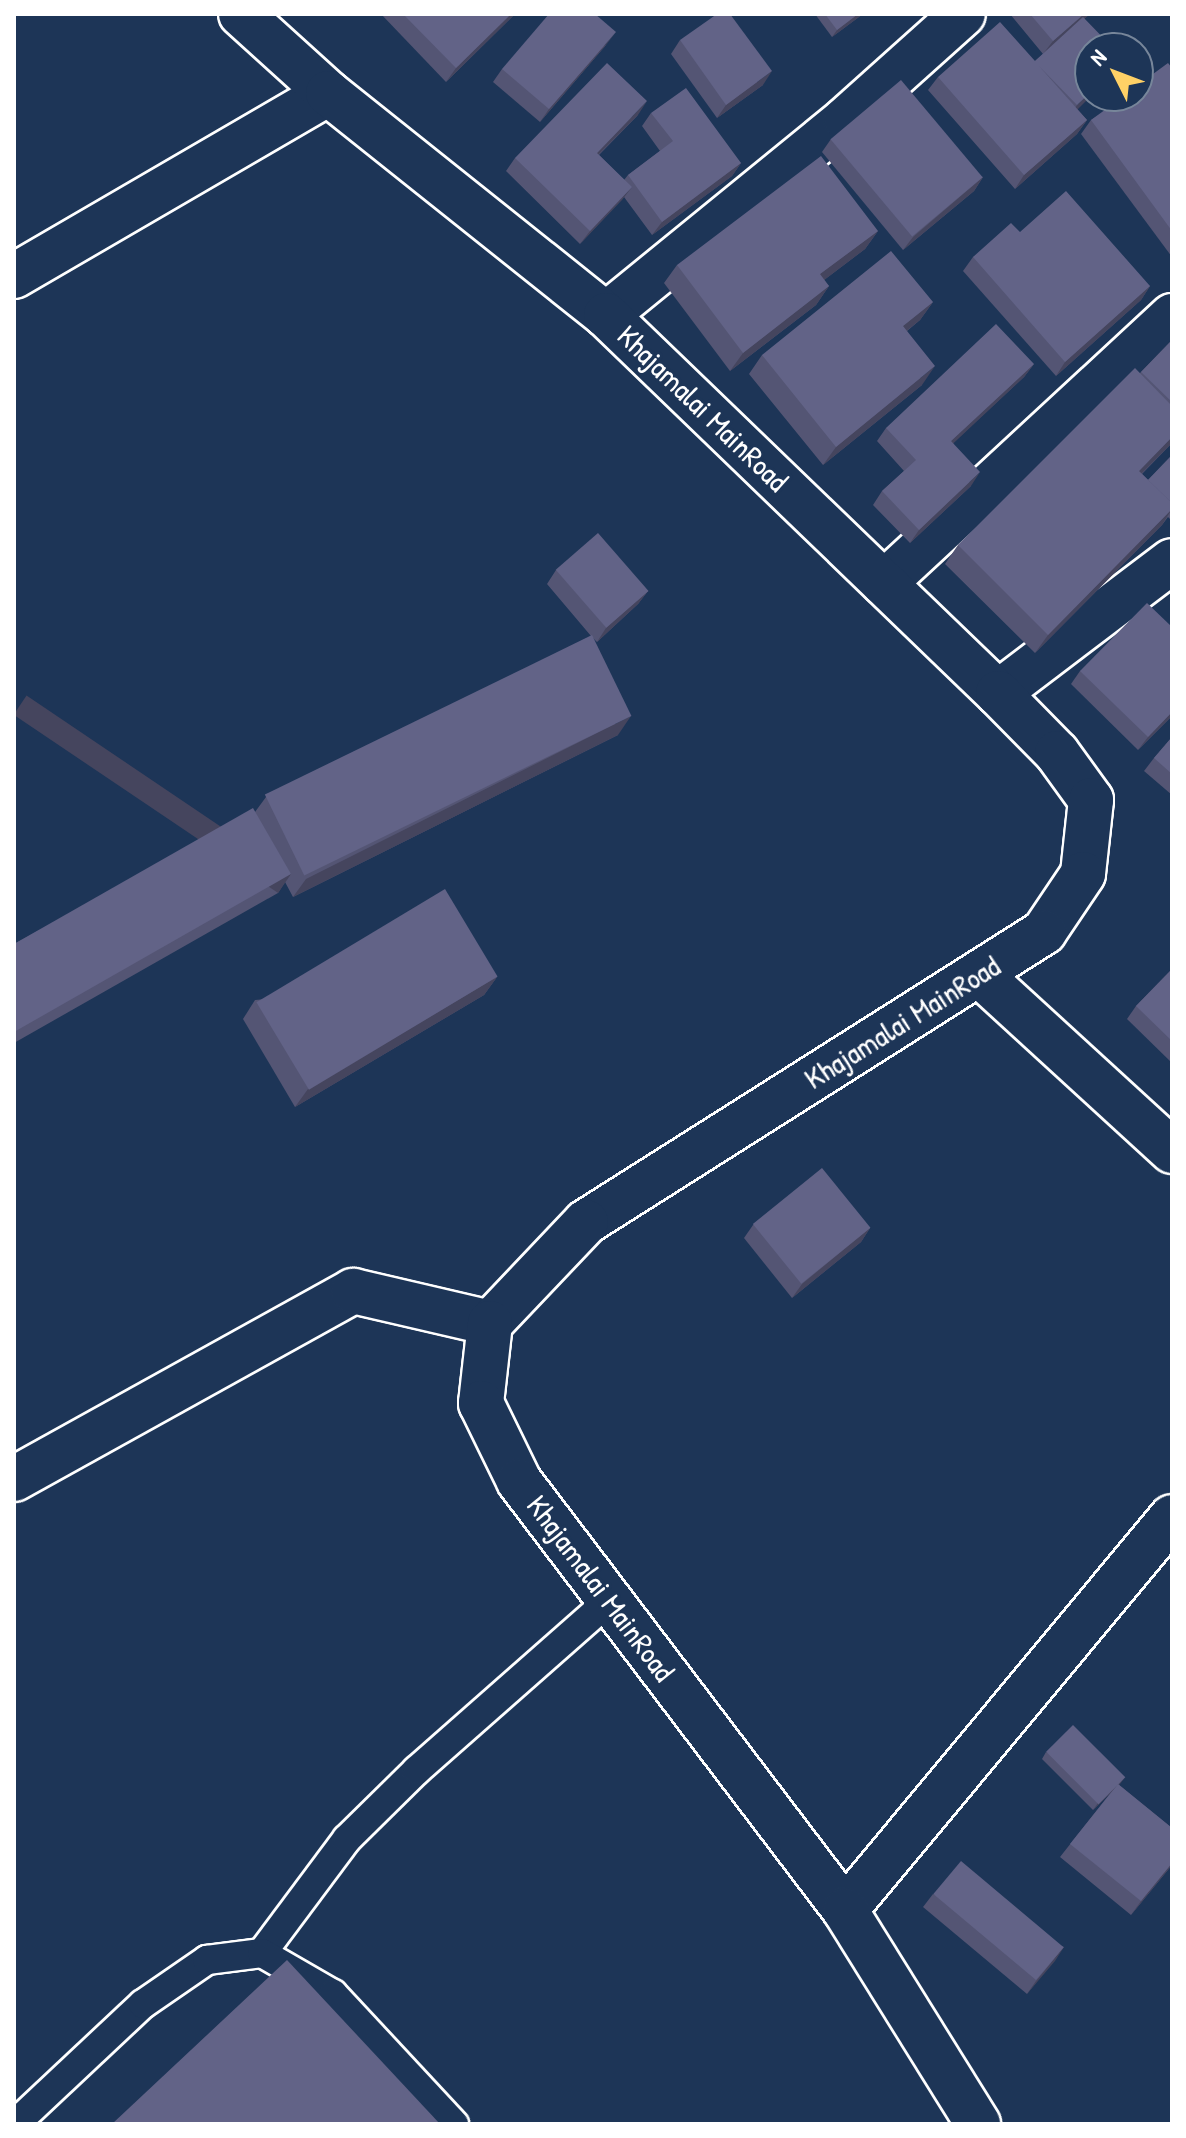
<!DOCTYPE html>
<style>
body{margin:0}
#map{position:relative;width:1186px;height:2138px;overflow:hidden;background:#1d3557;font-family:"Patrick Hand",sans-serif}
div>[style]{position:absolute}
.roads{filter:drop-shadow(2px 0 #fff) drop-shadow(-2px 0 #fff) drop-shadow(0 2px #fff) drop-shadow(0 -2px #fff)}
.service>*{height:28px;margin:-14px;padding:0 14px;transform-origin:14px;border-radius:14px;background:#1d3557}
.minor>*{height:44px;margin:-22px;padding:0 22px;transform-origin:22px;border-radius:22px;background:#1d3557}
.secondary>*{height:44px;margin:-22px;padding:0 22px;transform-origin:22px;border-radius:22px;background:#1d3557}
.wall>*{inset:0;background:#545574}
.shaded-wall>*{inset:0;background:#45455e;transform-origin:0 0}
.building>*{inset:0;background:#626387;transform-origin:0 0}
span{translate:-50% -50%;white-space:nowrap;text-align:center;line-height:1.15;-webkit-text-stroke:6px #1d3557;paint-order:stroke}
.street-label{font-size:30px;color:#fff}
.frame{position:absolute;inset:0;border:16px solid #fff;pointer-events:none}
.north{position:absolute;left:1074px;top:32px;width:80px;height:80px;box-sizing:border-box;background:#1d3557;border:2px solid #77869a;border-radius:50%;rotate:312deg;font-size:22px;font-weight:700;line-height:32px;text-align:center;color:#fff}
.north::after{content:'';display:block;margin:auto;width:28px;height:36px;background:#ffd166;clip-path:polygon(50% 0,100% 100%,50% 72%,0 100%)}
</style>
<div id="map">
<div class="roads">
<div class="service">
<i style="left:262px;top:1953px;width:142px;rotate:-53.3deg"></i>
<i style="left:347px;top:1839px;width:98px;rotate:-44.6deg"></i>
<i style="left:417px;top:1770px;width:257px;rotate:-41.4deg"></i>
<i style="left:15px;top:2124px;width:175px;rotate:-43.2deg"></i>
<i style="left:143px;top:2004px;width:78px;rotate:-34.5deg"></i>
<i style="left:207px;top:1960px;width:55px;rotate:-7.3deg"></i>
<i style="left:262px;top:1953px;width:82px;rotate:30deg"></i>
<i style="left:333px;top:1994px;width:178px;rotate:47.1deg"></i>
</div>
<div class="minor">
<i style="left:14px;top:276px;width:363px;rotate:-30.2deg"></i>
<i style="left:606px;top:315px;width:310px;rotate:-39.2deg"></i>
<i style="left:846px;top:119px;width:157px;rotate:-41.9deg"></i>
<i style="left:884px;top:583px;width:393px;rotate:-42.8deg"></i>
<i style="left:998px;top:693px;width:218px;rotate:-37.2deg"></i>
<i style="left:979px;top:974px;width:262px;rotate:42.5deg"></i>
<i style="left:14px;top:1479px;width:388px;rotate:-29deg"></i>
<i style="left:353px;top:1291px;width:141px;rotate:13.1deg"></i>
<i style="left:845px;top:1910px;width:511px;rotate:-50.24deg"></i>
</div>
<div class="secondary">
<i style="left:241px;top:14px;width:118px;rotate:42.2deg"></i>
<i style="left:328px;top:93px;width:356px;rotate:38.6deg"></i>
<i style="left:606px;top:315px;width:545px;rotate:43.96deg"></i>
<i style="left:998px;top:693px;width:84px;rotate:45.5deg"></i>
<i style="left:1057px;top:753px;width:58px;rotate:54.1deg"></i>
<i style="left:1091px;top:800px;width:74px;rotate:96.2deg"></i>
<i style="left:1083px;top:874px;width:70px;rotate:123.9deg"></i>
<i style="left:1044px;top:932px;width:542px;rotate:147.66deg"></i>
<i style="left:586px;top:1222px;width:139px;rotate:133.5deg"></i>
<i style="left:490px;top:1323px;width:81px;rotate:96.4deg"></i>
<i style="left:481px;top:1403px;width:87px;rotate:64deg"></i>
<i style="left:519px;top:1481px;width:539px;rotate:52.77deg"></i>
<i style="left:845px;top:1910px;width:252px;rotate:58.1deg"></i>
</div>
</div>
<div class="wall">
<i style="clip-path:polygon(381px 14px,515px 14px,446px 82px)"></i>
<i style="clip-path:polygon(815px 14px,863px 14px,832px 37px)"></i>
<i style="clip-path:polygon(1010px 14px,1090px 14px,1085px 18px,1077px 109px,1087px 120px,1077px 134px,1015px 189px,928px 90px,938px 77px,1035px 61px,1043px 54px)"></i>
<i style="clip-path:polygon(680px 40px,763px 85px,717px 118px,671px 54px)"></i>
<i style="clip-path:polygon(606px 45px,540px 122px,493px 82px,502px 69px)"></i>
<i style="clip-path:polygon(1172px 68px,1172px 257px,1081px 134px,1091px 120px)"></i>
<i style="clip-path:polygon(651px 113px,741px 163px,732px 176px,652px 235px,624px 197px,580px 244px,506px 171px,515px 158px,638px 115px,599px 155px,624px 180px,628px 175px,660px 151px,642px 126px)"></i>
<i style="clip-path:polygon(831px 139px,983px 177px,974px 191px,903px 250px,822px 152px)"></i>
<i style="clip-path:polygon(878px 231px,865px 249px,824px 280px,829px 286px,816px 305px,730px 371px,664px 283px,677px 265px)"></i>
<i style="clip-path:polygon(1020px 232px,1150px 286px,1141px 300px,1056px 376px,963px 271px,973px 257px)"></i>
<i style="clip-path:polygon(933px 302px,920px 320px,907px 331px,922px 385px,823px 465px,749px 374px,762px 355px)"></i>
<i style="clip-path:polygon(1172px 340px,1172px 443px,1142px 474px,1148px 480px,1172px 455px,1172px 521px,1168px 517px,1162px 525px,1035px 653px,945px 564px,958px 545px,1140px 373px)"></i>
<i style="clip-path:polygon(1034px 364px,1024px 377px,953px 443px,971px 486px,910px 543px,873px 505px,882px 491px,904px 471px,877px 441px,886px 428px)"></i>
<i style="clip-path:polygon(556px 570px,648px 591px,638px 604px,597px 642px,592px 637px,618px 735px,293px 897px,285px 882px,278px 893px,14px 1043px,14px 944px,255px 812px,266px 797px,591px 636px,547px 584px)"></i>
<i style="clip-path:polygon(1172px 627px,1172px 716px,1138px 750px,1071px 684px,1080px 671px)"></i>
<i style="clip-path:polygon(1172px 737px,1172px 795px,1144px 771px,1154px 758px)"></i>
<i style="clip-path:polygon(1172px 969px,1172px 1063px,1127px 1019px,1136px 1006px)"></i>
<i style="clip-path:polygon(497px 977px,484px 995px,295px 1107px,243px 1019px,255px 1000px)"></i>
<i style="clip-path:polygon(753px 1225px,870px 1228px,861px 1242px,792px 1298px,744px 1238px)"></i>
<i style="clip-path:polygon(1046px 1752px,1119px 1785px,1172px 1828px,1172px 1865px,1131px 1915px,1060px 1857px,1112px 1791px,1093px 1810px,1042px 1759px)"></i>
<i style="clip-path:polygon(933px 1894px,1064px 1947px,1027px 1994px,923px 1907px)"></i>
</div>
<div class="shaded-wall">
<i style="clip-path:polygon(511px 14px,515px 14px,446px 82px,456px 68px)"></i>
<i style="clip-path:polygon(858px 14px,863px 14px,832px 37px,837px 30px)"></i>
<i style="clip-path:polygon(1084px 14px,1090px 14px,1043px 54px,1053px 41px)"></i>
<i style="clip-path:polygon(616px 32px,606px 45px,540px 122px,549px 109px)"></i>
<i style="clip-path:polygon(772px 71px,763px 85px,717px 118px,726px 105px)"></i>
<i style="clip-path:polygon(1090px 93px,1091px 96px,1068px 119px,1077px 105px)"></i>
<i style="clip-path:polygon(647px 101px,638px 115px,587px 166px,597px 153px)"></i>
<i style="clip-path:polygon(1087px 120px,1077px 134px,1015px 189px,1024px 175px)"></i>
<i style="clip-path:polygon(741px 163px,732px 176px,652px 235px,662px 222px)"></i>
<i style="clip-path:polygon(983px 177px,974px 191px,903px 250px,913px 237px)"></i>
<i style="clip-path:polygon(632px 187px,622px 200px,580px 244px,590px 231px)"></i>
<i style="clip-path:polygon(878px 231px,865px 249px,807px 293px,820px 274px)"></i>
<i style="clip-path:polygon(829px 286px,816px 305px,730px 371px,743px 353px)"></i>
<i style="clip-path:polygon(1150px 286px,1141px 300px,1056px 376px,1065px 362px)"></i>
<i style="clip-path:polygon(933px 302px,920px 320px,890px 344px,903px 326px)"></i>
<i style="clip-path:polygon(1034px 364px,1024px 377px,942px 454px,951px 441px)"></i>
<i style="clip-path:polygon(935px 366px,922px 385px,823px 465px,836px 447px)"></i>
<i style="clip-path:polygon(1172px 437px,1172px 443px,1126px 489px,1139px 471px)"></i>
<i style="clip-path:polygon(980px 472px,971px 486px,910px 543px,919px 530px)"></i>
<i style="clip-path:polygon(1172px 509px,1162px 525px,1035px 653px,1048px 635px)"></i>
<i style="clip-path:polygon(648px 591px,638px 604px,597px 642px,606px 628px)"></i>
<i style="clip-path:polygon(1172px 712px,1172px 716px,1138px 750px,1148px 737px)"></i>
<i style="clip-path:polygon(631px 716px,618px 735px,293px 897px,306px 879px)"></i>
<i style="left:291px;top:874px;width:23px;height:319px;rotate:124deg"></i>
<i style="clip-path:polygon(497px 977px,484px 995px,295px 1107px,308px 1089px)"></i>
<i style="clip-path:polygon(870px 1228px,861px 1242px,792px 1298px,802px 1284px)"></i>
<i style="clip-path:polygon(1125px 1777px,1120px 1784px,1093px 1810px,1098px 1803px)"></i>
<i style="clip-path:polygon(1172px 1863px,1172px 1865px,1131px 1915px,1141px 1901px)"></i>
<i style="clip-path:polygon(1064px 1947px,1055px 1961px,1027px 1994px,1036px 1981px)"></i>
</div>
<div class="building">
<i style="clip-path:polygon(403px 14px,511px 14px,456px 68px)"></i>
<i style="clip-path:polygon(549px 14px,595px 14px,616px 32px,549px 109px,502px 69px)"></i>
<i style="clip-path:polygon(717px 14px,730px 14px,772px 71px,726px 105px,680px 40px)"></i>
<i style="clip-path:polygon(825px 14px,858px 14px,837px 30px)"></i>
<i style="clip-path:polygon(1030px 14px,1084px 14px,1053px 41px)"></i>
<i style="clip-path:polygon(1083px 17px,1113px 48px,1090px 48px,1090px 93px,1077px 105px,1039px 66px,1087px 120px,1024px 175px,938px 77px,1000px 22px,1035px 61px)"></i>
<i style="clip-path:polygon(607px 63px,647px 101px,597px 153px,632px 187px,590px 231px,515px 158px)"></i>
<i style="clip-path:polygon(1168px 63px,1172px 68px,1172px 231px,1091px 120px,1124px 96px,1138px 96px,1138px 85px)"></i>
<i style="left:901px;top:80px;width:127px;height:92px;rotate:50deg"></i>
<i style="clip-path:polygon(686px 88px,741px 163px,662px 222px,628px 175px,673px 141px,651px 113px)"></i>
<i style="clip-path:polygon(821px 156px,878px 231px,820px 274px,829px 286px,743px 353px,677px 265px)"></i>
<i style="clip-path:polygon(1066px 191px,1150px 286px,1065px 362px,973px 257px,1011px 223px,1020px 232px)"></i>
<i style="clip-path:polygon(891px 251px,933px 302px,903px 326px,935px 366px,836px 447px,762px 355px)"></i>
<i style="clip-path:polygon(996px 324px,1034px 364px,951px 441px,980px 472px,919px 530px,882px 491px,916px 460px,886px 428px)"></i>
<i style="clip-path:polygon(1172px 340px,1172px 402px,1141px 372px)"></i>
<i style="clip-path:polygon(1135px 368px,1172px 406px,1172px 437px,1139px 471px,1172px 503px,1172px 509px,1048px 635px,958px 545px)"></i>
<i style="clip-path:polygon(1172px 455px,1172px 503px,1148px 480px)"></i>
<i style="left:598px;top:533px;width:77px;height:56px;rotate:49deg"></i>
<i style="clip-path:polygon(1147px 603px,1172px 627px,1172px 712px,1148px 737px,1080px 671px)"></i>
<i style="left:592px;top:635px;width:90px;height:364px;rotate:64deg"></i>
<i style="clip-path:polygon(1172px 737px,1172px 774px,1154px 758px)"></i>
<i style="clip-path:polygon(253px 808px,291px 874px,14px 1032px,14px 944px)"></i>
<i style="left:445px;top:889px;width:102px;height:220px;rotate:59deg"></i>
<i style="clip-path:polygon(1172px 969px,1172px 1041px,1136px 1006px)"></i>
<i style="left:822px;top:1168px;width:77px;height:89px;rotate:51deg"></i>
<i style="left:1073px;top:1725px;width:74px;height:38px;rotate:45deg"></i>
<i style="clip-path:polygon(1118px 1784px,1172px 1828px,1172px 1863px,1141px 1901px,1070px 1844px)"></i>
<i style="left:961px;top:1861px;width:134px;height:43px;rotate:40deg"></i>
<i style="clip-path:polygon(287px 1960px,440px 2124px,112px 2124px)"></i>
</div>
<div class="street-label">
<span style="left:703px;top:408px;rotate:44deg">Khajamalai MainRoad</span>
<span style="left:902px;top:1022px;rotate:-32deg">Khajamalai MainRoad</span>
<span style="left:601px;top:1588px;rotate:53deg">Khajamalai MainRoad</span>
</div>
<div class="frame"></div>
<div class="north">N</div>
</div>
